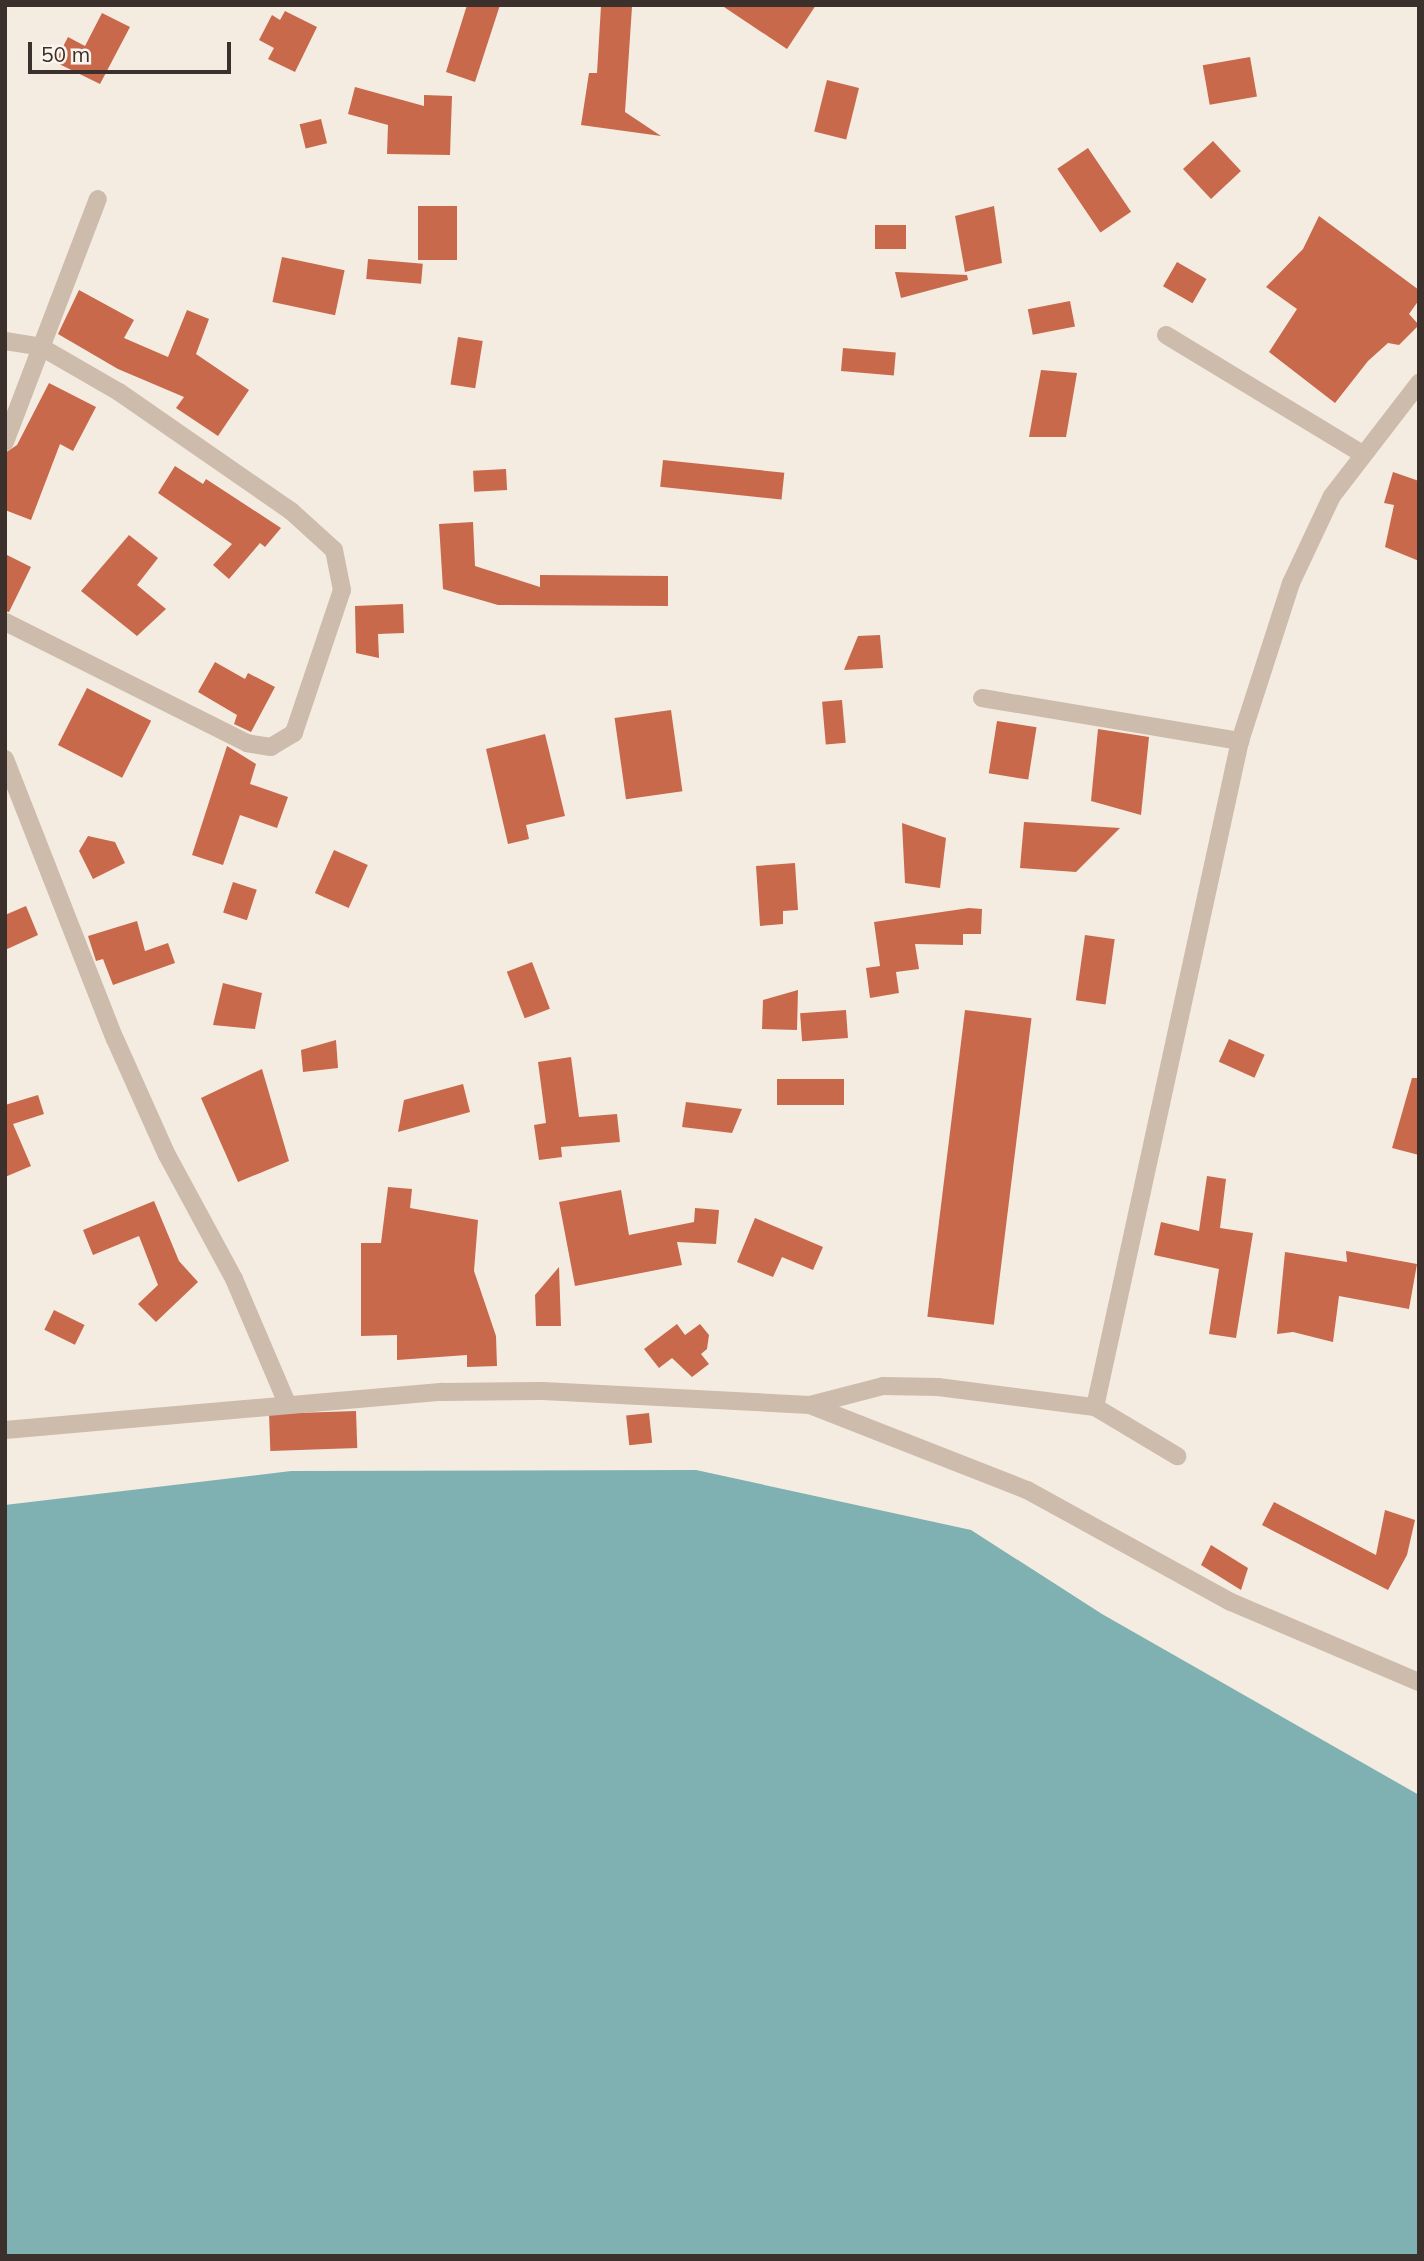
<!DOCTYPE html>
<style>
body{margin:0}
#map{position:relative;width:1424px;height:2261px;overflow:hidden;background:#f4ebe1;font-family:Mulish,sans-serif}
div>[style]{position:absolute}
.water>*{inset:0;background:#7fb0b2}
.building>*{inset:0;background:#c8694b;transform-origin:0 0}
.street>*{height:18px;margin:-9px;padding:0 9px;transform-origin:9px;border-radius:9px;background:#cdbbac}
span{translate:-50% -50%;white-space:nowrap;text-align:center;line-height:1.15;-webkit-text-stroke:7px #fbf5ee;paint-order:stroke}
.frame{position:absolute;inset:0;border:7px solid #3b302b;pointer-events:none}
.scale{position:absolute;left:28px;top:42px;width:203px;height:32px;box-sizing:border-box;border:4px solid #3b302b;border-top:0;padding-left:9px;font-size:21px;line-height:24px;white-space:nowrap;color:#3b302b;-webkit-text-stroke:5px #fbf5ee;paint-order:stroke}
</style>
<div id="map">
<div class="water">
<i style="clip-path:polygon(696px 1470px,971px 1530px,1102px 1614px,1419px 1795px,1419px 2256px,5px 2256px,5px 1505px,291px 1471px)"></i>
</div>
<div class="building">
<i style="clip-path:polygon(467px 5px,500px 5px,475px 82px,446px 72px)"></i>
<i style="clip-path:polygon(721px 5px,816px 5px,787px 49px)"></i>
<i style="clip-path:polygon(601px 6px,632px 7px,625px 112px,661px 136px,581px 125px,589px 73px,597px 73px)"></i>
<i style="clip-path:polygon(285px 11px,317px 27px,295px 72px,268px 59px,274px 48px,259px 40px,272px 15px,280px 20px)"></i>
<i style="clip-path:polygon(102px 13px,130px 27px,100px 84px,55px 62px,68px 37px,85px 46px)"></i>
<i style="left:1250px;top:57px;width:40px;height:48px;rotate:80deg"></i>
<i style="left:827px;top:80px;width:33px;height:53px;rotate:14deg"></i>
<i style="clip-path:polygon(355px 87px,424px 106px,424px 95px,452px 96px,450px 155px,387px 154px,388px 125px,348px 114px)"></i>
<i style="left:321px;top:119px;width:25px;height:22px;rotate:76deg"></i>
<i style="left:1213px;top:141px;width:41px;height:41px;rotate:47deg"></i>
<i style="left:1088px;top:148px;width:77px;height:37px;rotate:56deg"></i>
<i style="left:418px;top:206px;width:39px;height:54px"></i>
<i style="clip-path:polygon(994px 206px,1002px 263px,965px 272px,955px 216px)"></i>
<i style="clip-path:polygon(1319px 216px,1419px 290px,1419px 300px,1409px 314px,1419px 325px,1399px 345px,1388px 343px,1368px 361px,1335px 403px,1269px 352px,1297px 309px,1266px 287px,1303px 249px)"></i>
<i style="left:875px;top:225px;width:31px;height:24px"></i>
<i style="left:282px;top:257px;width:64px;height:46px;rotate:12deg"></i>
<i style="left:368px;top:259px;width:55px;height:20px;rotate:5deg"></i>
<i style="left:1177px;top:262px;width:34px;height:28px;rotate:30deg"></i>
<i style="clip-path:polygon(895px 272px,967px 275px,968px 280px,901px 298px)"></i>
<i style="clip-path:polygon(79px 290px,134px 320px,124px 338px,168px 357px,187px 310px,209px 319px,196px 354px,249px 390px,218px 436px,176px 408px,184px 397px,118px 369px,58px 334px)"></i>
<i style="left:1070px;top:301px;width:26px;height:43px;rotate:79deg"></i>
<i style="left:458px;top:337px;width:25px;height:48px;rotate:9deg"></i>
<i style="left:843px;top:348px;width:53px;height:23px;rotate:5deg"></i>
<i style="clip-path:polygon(1041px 370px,1077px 373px,1066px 437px,1029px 437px)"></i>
<i style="clip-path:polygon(49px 383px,96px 407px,73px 451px,60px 444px,31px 520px,5px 510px,5px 453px,17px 445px)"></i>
<i style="left:663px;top:460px;width:122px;height:27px;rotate:6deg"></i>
<i style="clip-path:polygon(175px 466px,203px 484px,206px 479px,281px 528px,265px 547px,260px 543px,229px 579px,213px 565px,232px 544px,158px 493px)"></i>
<i style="left:506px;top:469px;width:21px;height:33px;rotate:87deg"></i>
<i style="clip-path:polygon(1393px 472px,1419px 481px,1419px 561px,1385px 547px,1394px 505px,1384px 503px)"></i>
<i style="clip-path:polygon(473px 522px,475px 566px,540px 587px,540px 575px,668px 576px,668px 606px,498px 605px,443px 589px,439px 524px)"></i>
<i style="clip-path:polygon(129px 535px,158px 558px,137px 585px,166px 609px,137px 636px,81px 591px)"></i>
<i style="clip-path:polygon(5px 554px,31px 567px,9px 612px,5px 611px)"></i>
<i style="clip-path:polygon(403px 604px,404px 633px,378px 634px,379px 658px,356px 653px,355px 606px)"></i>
<i style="clip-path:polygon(880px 635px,883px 668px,844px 670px,858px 636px)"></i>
<i style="clip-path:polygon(215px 662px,245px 679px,248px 673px,275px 687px,251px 732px,234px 724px,237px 715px,198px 692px)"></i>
<i style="left:87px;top:688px;width:72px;height:64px;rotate:27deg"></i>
<i style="left:842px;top:700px;width:43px;height:20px;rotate:85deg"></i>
<i style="left:671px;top:710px;width:82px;height:57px;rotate:82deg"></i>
<i style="left:997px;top:721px;width:40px;height:53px;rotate:9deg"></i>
<i style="clip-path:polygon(1098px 729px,1149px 737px,1141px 815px,1091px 801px)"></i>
<i style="clip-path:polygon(545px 734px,565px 816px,526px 825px,529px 839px,508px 844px,486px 749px)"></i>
<i style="clip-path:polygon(227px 746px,256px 764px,250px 784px,288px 797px,277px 828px,240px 815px,223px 865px,192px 855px)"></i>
<i style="clip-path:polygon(1024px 822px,1120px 828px,1076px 872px,1020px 868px)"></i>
<i style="clip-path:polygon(902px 823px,946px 838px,940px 888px,905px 883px)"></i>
<i style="clip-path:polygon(88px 836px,115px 842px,125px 863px,93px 879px,79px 851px)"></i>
<i style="left:334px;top:850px;width:37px;height:47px;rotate:24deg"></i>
<i style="clip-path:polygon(795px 863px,798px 910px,783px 911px,783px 924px,760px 926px,756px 866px)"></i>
<i style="left:233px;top:882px;width:25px;height:32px;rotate:18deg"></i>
<i style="clip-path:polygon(26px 906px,38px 935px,5px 950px,5px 915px)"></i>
<i style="clip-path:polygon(969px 908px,982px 909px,981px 934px,963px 934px,963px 945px,915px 944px,919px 969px,896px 972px,899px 993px,870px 998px,866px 968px,880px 966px,874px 922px)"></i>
<i style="clip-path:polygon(137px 921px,145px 951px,168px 943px,175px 963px,113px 985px,103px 959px,96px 961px,88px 936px)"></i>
<i style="left:1085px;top:935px;width:30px;height:66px;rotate:8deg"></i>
<i style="left:532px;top:962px;width:50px;height:27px;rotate:69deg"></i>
<i style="clip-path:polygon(223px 983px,262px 993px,255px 1029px,213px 1025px)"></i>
<i style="clip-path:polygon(798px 990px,797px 1030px,762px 1029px,763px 1000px)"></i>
<i style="left:846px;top:1010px;width:28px;height:46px;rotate:86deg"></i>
<i style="left:965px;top:1010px;width:67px;height:309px;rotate:7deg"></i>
<i style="left:1229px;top:1039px;width:39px;height:25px;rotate:24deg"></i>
<i style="clip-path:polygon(336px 1040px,338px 1068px,303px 1072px,301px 1050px)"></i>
<i style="clip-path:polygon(571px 1057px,579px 1117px,617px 1114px,620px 1142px,561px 1147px,562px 1157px,539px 1160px,534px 1125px,546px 1123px,538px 1062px)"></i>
<i style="clip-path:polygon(262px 1069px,289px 1161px,238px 1182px,201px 1098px)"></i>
<i style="clip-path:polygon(1412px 1078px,1419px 1078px,1419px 1155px,1392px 1148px)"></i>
<i style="left:777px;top:1079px;width:67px;height:26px"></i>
<i style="clip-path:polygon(463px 1084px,470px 1112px,398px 1132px,404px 1100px)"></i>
<i style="clip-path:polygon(38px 1095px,44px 1114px,13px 1124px,31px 1166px,5px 1177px,5px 1105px)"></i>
<i style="clip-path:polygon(686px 1102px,742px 1109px,732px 1133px,682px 1127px)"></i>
<i style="clip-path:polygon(1207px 1176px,1226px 1179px,1220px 1228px,1253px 1233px,1236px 1338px,1209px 1334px,1219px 1269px,1154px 1255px,1161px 1222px,1199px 1231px)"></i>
<i style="clip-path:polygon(388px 1187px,412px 1189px,410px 1208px,478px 1220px,474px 1271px,496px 1336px,497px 1366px,467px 1367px,467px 1355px,397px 1360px,397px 1335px,361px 1336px,361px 1243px,381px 1243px)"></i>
<i style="clip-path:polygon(621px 1190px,629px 1235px,694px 1222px,695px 1208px,719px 1210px,716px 1244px,677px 1242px,682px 1265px,575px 1286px,559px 1202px)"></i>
<i style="clip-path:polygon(154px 1201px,179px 1261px,198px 1282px,156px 1322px,138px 1304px,158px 1285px,139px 1236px,93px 1255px,83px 1230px)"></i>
<i style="clip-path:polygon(755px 1218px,823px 1247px,813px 1270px,782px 1257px,773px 1277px,737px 1262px)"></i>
<i style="clip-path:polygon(1346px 1251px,1417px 1264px,1409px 1309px,1339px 1296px,1333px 1342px,1293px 1332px,1277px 1334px,1285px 1252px,1347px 1262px)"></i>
<i style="clip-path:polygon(559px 1267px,561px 1326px,536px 1326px,535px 1295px)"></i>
<i style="left:54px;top:1310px;width:34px;height:22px;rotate:26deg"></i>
<i style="clip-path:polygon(677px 1324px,685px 1335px,700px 1324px,709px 1335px,707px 1349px,701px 1354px,709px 1364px,692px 1377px,672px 1358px,659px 1368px,644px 1349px)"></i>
<i style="left:356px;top:1411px;width:37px;height:87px;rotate:88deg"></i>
<i style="left:649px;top:1413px;width:30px;height:23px;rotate:84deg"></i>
<i style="clip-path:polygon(1274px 1502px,1376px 1555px,1385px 1510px,1415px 1520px,1407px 1555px,1388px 1590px,1262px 1525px)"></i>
<i style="clip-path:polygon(1211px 1545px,1248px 1568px,1241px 1590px,1201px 1565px)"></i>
</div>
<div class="street">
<i style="left:1166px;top:335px;width:228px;rotate:31.2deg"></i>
<i style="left:5px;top:341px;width:36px;rotate:9deg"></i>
<i style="left:41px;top:347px;width:90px;rotate:30deg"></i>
<i style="left:119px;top:392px;width:209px;rotate:34.7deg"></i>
<i style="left:291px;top:511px;width:58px;rotate:42.2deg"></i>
<i style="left:334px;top:550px;width:41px;rotate:78.7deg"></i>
<i style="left:342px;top:590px;width:151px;rotate:108.6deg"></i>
<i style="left:294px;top:733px;width:27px;rotate:149deg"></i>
<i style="left:271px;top:747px;width:24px;rotate:-171deg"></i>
<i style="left:247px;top:743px;width:271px;rotate:-153.4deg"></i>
<i style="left:5px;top:442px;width:260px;rotate:-69.1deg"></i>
<i style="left:982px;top:698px;width:262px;rotate:9.5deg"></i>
<i style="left:5px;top:759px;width:301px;rotate:68.6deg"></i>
<i style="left:115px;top:1039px;width:127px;rotate:65.9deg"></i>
<i style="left:167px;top:1155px;width:141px;rotate:61.6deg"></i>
<i style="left:234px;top:1279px;width:135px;rotate:66.9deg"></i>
<i style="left:810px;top:1405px;width:233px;rotate:21.4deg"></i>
<i style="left:1027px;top:1490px;width:233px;rotate:28.8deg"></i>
<i style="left:1231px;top:1602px;width:204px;rotate:23.1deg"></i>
<i style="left:1095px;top:1407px;width:682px;rotate:-77.72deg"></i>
<i style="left:1240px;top:741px;width:166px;rotate:-72.1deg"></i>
<i style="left:1291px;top:583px;width:96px;rotate:-64.8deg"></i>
<i style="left:1332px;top:496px;width:143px;rotate:-52.4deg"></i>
<i style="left:5px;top:1430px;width:440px;rotate:-5deg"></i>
<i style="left:443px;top:1392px;width:100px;rotate:-0.6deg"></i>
<i style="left:543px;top:1391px;width:267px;rotate:3deg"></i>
<i style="left:810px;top:1405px;width:75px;rotate:-14.6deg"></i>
<i style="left:883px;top:1386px;width:55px;rotate:1deg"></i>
<i style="left:938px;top:1387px;width:158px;rotate:7.3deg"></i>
<i style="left:1095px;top:1407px;width:96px;rotate:30.9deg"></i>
</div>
<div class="frame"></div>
<div class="scale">50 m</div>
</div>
